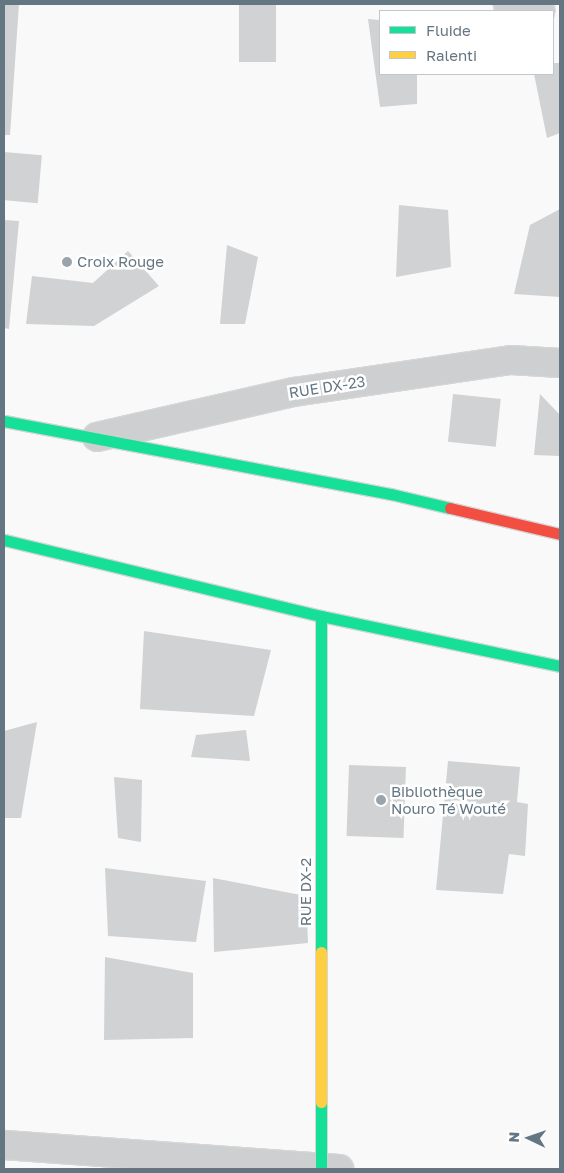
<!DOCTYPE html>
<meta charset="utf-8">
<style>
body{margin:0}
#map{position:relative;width:564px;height:1173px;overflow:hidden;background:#f9f9f9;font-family:"Golos Text",sans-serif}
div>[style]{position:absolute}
.building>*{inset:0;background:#d0d2d3;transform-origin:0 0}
.roads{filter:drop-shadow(1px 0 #d5d6d7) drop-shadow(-1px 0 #d5d6d7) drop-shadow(0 1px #d5d6d7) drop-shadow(0 -1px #d5d6d7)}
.street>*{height:28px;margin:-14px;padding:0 14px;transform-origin:14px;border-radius:14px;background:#cecfd0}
.fast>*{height:11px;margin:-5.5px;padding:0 5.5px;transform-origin:5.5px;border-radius:5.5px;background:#16e098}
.slow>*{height:11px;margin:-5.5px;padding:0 5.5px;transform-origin:5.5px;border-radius:5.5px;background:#ffcf43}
.jam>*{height:11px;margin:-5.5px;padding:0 5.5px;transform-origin:5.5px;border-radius:5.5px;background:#f24e42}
.dots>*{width:14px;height:14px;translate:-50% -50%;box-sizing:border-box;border:2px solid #fff;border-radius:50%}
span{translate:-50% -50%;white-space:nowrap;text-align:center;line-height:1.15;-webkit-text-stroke:5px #fff;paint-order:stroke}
.poi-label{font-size:15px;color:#657683}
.left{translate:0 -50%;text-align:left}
.street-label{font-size:15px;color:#657683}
.frame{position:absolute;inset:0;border:5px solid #657683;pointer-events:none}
.legend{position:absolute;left:379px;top:10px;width:175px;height:65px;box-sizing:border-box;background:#fff;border:1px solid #c1c8cd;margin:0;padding:6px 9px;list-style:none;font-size:15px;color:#657683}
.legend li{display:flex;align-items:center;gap:10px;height:25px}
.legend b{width:25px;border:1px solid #c1c8cd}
.north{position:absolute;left:504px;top:1113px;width:50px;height:50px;-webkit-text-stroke:4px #fff;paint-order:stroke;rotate:273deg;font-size:14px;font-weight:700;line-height:20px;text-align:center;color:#657683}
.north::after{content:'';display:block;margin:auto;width:18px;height:22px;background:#657683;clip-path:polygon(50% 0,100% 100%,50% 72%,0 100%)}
</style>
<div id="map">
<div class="building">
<i style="clip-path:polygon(4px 4px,19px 4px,10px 135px,4px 135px)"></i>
<i style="left:239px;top:4px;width:37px;height:58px"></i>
<i style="clip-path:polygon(368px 19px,380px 20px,380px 74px,417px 74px,417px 104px,380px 107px)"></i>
<i style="clip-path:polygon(553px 63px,560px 63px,560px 133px,547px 138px,534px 74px,553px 74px)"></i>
<i style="left:4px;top:152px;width:38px;height:48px;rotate:5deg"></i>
<i style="clip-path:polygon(399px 205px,448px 210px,451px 267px,396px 277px)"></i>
<i style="clip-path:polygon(560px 209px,560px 297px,514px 294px,530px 225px)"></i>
<i style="clip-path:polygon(4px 220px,19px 221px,9px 329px,4px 328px)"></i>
<i style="clip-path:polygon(227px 245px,258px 257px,245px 324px,220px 324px)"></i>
<i style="clip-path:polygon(128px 251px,159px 286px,94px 326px,26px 324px,32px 276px,93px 283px)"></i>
<i style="left:453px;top:394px;width:48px;height:48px;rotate:6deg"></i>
<i style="clip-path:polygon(540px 394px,560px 415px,560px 456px,534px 455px)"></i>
<i style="clip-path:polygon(144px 631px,271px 650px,254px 716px,140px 709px)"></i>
<i style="clip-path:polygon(37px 722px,21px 818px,4px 818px,4px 731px)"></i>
<i style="clip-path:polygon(246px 730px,250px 761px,191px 757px,196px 735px)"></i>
<i style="clip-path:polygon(448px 761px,520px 767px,517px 802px,528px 804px,525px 856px,509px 854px,503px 894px,436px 890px)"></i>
<i style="left:349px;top:765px;width:57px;height:71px;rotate:2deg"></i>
<i style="clip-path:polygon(114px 777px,142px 780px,141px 842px,118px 838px)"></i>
<i style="clip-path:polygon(105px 868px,206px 881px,196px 942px,108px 936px)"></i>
<i style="clip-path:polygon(213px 878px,306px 896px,308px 943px,214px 952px)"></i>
<i style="clip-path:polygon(105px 957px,193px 973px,193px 1038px,104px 1040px)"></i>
</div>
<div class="roads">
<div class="street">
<i style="left:508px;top:4px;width:33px;rotate:12deg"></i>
<i style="left:97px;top:437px;width:202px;rotate:-12.9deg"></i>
<i style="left:294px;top:392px;width:219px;rotate:-8.4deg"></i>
<i style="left:511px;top:360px;width:49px;rotate:3.5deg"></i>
<i style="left:4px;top:1145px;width:336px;rotate:4.1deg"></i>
</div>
<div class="fast">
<i style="left:4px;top:421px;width:394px;rotate:10.7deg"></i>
<i style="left:391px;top:494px;width:61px;rotate:13.3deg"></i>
<i style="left:4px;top:540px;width:326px;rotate:13.5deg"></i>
<i style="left:321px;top:616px;width:244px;rotate:11.8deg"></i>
<i style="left:321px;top:616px;width:336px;rotate:90deg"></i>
<i style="left:321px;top:1102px;width:66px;rotate:90deg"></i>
</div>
<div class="slow">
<i style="left:321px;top:952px;width:150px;rotate:90deg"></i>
</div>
<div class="jam">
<i style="left:450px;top:508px;width:113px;rotate:13.3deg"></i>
</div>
</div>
<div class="dots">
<i style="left:67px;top:262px;background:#99a4ac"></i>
<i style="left:381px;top:800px;background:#99a4ac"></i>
</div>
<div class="poi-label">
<span class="left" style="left:77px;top:262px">Croix Rouge</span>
<span class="left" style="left:391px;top:800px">Bibliothèque<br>Nouro Té Wouté</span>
</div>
<div class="street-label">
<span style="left:327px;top:387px;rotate:-9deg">RUE DX-23</span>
<span style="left:306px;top:892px;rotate:-90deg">RUE DX-2</span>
</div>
<div class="frame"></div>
<ul class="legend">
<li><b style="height:6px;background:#16e098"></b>Fluide</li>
<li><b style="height:6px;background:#ffcf43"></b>Ralenti</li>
</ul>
<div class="north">N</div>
</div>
